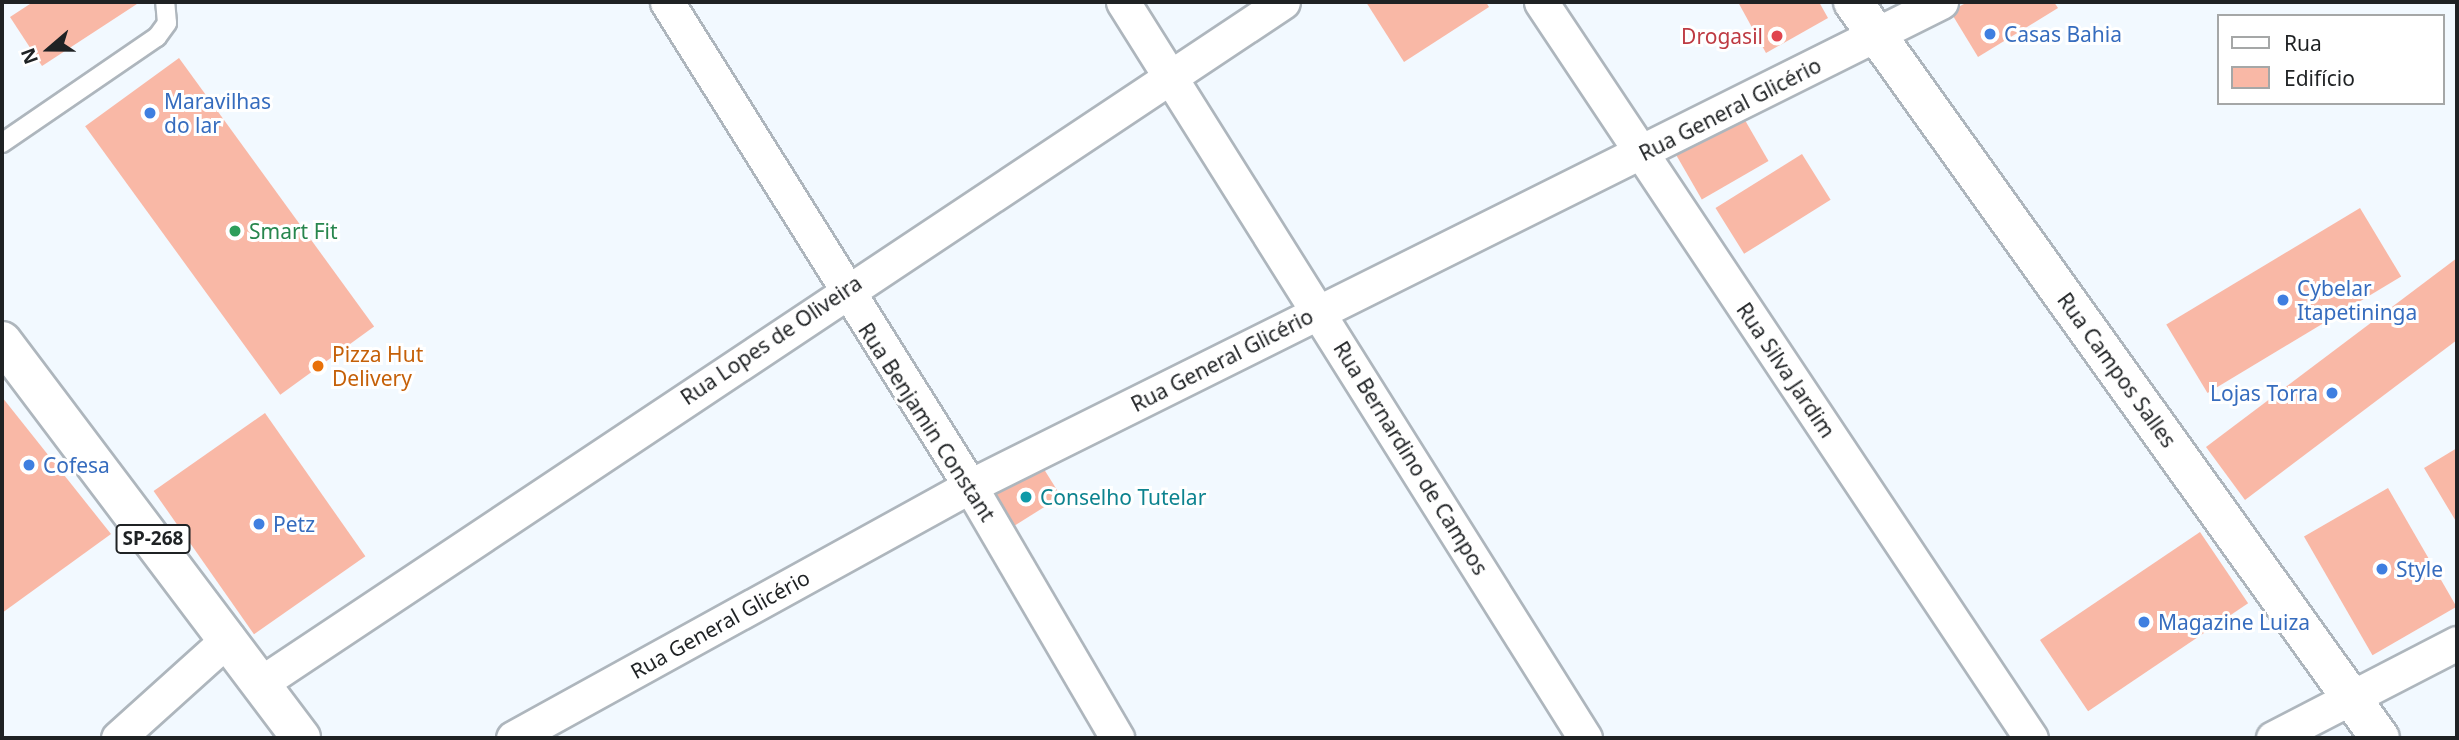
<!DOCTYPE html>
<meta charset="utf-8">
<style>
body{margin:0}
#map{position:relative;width:2459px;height:740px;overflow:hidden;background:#f2f9ff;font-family:"Noto Sans",sans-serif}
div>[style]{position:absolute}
.building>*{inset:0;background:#f9b8a6;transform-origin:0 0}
.roads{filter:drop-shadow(2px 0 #aeb6bd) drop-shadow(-2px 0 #aeb6bd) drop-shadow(0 2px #aeb6bd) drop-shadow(0 -2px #aeb6bd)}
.lane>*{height:18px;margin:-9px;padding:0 9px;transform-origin:9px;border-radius:9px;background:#fff}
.street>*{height:33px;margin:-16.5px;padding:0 16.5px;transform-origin:16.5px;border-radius:16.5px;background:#fff}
.secondary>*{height:38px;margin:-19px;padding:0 19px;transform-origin:19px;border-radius:19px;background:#fff}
.primary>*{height:38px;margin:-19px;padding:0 19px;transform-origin:19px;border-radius:19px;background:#fff}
.dots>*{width:19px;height:19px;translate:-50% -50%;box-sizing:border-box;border:4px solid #fff;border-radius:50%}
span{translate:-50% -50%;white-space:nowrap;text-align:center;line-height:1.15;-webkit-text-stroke:6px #fff;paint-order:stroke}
.shield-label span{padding:2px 5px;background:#fff;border:2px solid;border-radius:5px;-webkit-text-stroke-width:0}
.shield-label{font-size:19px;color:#1f2224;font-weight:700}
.shop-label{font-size:21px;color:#366cbe}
.left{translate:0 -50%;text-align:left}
.right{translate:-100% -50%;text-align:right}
.health-label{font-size:21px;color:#be3a42}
.street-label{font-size:21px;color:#1f2224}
.leisure-label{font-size:21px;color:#27864d}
.food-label{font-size:21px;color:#c56008}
.culture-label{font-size:21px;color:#0d838f}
.frame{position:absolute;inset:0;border:4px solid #1f2224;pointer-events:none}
.legend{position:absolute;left:2217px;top:14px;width:228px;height:91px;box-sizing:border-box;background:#fff;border:2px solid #a5a7a7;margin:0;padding:9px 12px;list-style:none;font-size:21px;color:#1f2224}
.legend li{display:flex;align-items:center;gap:14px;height:35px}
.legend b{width:35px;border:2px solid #a5a7a7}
.north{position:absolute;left:14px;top:14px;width:70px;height:70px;-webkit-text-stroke:5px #fff;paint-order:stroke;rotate:250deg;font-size:19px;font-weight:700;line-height:28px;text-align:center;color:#1f2224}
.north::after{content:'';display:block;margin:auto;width:24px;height:32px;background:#1f2224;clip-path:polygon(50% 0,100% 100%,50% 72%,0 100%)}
</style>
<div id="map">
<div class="building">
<i style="clip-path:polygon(33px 2px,140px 2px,42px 66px,10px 17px)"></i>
<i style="clip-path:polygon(1366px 2px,1486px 2px,1489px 7px,1404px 62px)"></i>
<i style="clip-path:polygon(1738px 2px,1819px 2px,1828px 18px,1766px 53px)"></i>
<i style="clip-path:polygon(1968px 2px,2054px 2px,2058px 8px,1978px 57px,1950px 11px)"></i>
<i style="left:179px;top:58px;width:332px;height:116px;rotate:54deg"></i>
<i style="left:1742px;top:115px;width:53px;height:77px;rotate:60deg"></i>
<i style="left:1802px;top:154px;width:54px;height:102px;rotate:58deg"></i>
<i style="left:2360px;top:208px;width:80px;height:226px;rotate:59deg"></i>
<i style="clip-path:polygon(2457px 258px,2457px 340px,2245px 500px,2206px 447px)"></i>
<i style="clip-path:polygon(2px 397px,111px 534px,2px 613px)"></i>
<i style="left:265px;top:413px;width:175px;height:136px;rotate:55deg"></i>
<i style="clip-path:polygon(2457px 448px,2457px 523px,2424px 468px)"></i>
<i style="left:1042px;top:466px;width:36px;height:58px;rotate:58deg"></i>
<i style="left:2388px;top:488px;width:137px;height:97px;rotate:60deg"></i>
<i style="left:2200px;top:532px;width:86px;height:193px;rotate:56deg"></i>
</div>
<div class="roads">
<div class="lane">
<i style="left:2px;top:143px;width:188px;rotate:-34.4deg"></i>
<i style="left:157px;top:37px;width:17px;rotate:-54deg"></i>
<i style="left:167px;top:23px;width:21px;rotate:-95deg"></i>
</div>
<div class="street">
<i style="left:667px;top:2px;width:571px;rotate:57.95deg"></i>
<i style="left:970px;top:486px;width:292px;rotate:59.7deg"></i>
<i style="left:1123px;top:2px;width:869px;rotate:57.88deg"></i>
<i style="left:1541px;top:2px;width:884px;rotate:56.35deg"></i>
<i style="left:261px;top:683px;width:1228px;rotate:-33.68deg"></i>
<i style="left:118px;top:738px;width:149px;rotate:-42deg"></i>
<i style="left:513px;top:738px;width:522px;rotate:-28.87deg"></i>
<i style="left:970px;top:486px;width:1085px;rotate:-26.49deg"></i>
<i style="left:2273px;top:738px;width:207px;rotate:-27.3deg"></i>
</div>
<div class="secondary">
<i style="left:1853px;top:2px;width:905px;rotate:54.4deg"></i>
</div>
<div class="primary">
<i style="left:2px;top:341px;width:497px;rotate:53deg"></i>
</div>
</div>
<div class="dots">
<i style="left:1990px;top:34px;background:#3f7fe0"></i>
<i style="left:1777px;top:36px;background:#e0444e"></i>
<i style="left:150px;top:113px;background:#3f7fe0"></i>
<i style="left:235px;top:231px;background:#2e9e5b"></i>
<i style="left:2283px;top:300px;background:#3f7fe0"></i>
<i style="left:318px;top:366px;background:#e8710a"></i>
<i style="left:2332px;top:393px;background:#3f7fe0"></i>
<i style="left:29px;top:465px;background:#3f7fe0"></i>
<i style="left:1026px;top:497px;background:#0f9aa8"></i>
<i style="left:259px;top:524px;background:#3f7fe0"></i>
<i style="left:2382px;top:569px;background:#3f7fe0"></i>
<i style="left:2144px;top:622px;background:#3f7fe0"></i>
</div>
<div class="shield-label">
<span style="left:153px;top:539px">SP-268</span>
</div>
<div class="shop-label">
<span class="left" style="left:2004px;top:34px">Casas Bahia</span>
<span class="left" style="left:164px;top:113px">Maravilhas<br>do lar</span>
<span class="left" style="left:2297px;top:300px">Cybelar<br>Itapetininga</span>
<span class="right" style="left:2318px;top:393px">Lojas Torra</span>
<span class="left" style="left:43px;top:465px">Cofesa</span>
<span class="left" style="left:273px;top:524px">Petz</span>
<span class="left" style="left:2396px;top:569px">Style</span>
<span class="left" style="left:2158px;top:622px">Magazine Luiza</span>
</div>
<div class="health-label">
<span class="right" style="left:1763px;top:36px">Drogasil</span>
</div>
<div class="street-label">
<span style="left:1730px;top:109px;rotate:-27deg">Rua General Glicério</span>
<span style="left:771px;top:340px;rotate:-34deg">Rua Lopes de Oliveira</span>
<span style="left:1222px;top:360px;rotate:-27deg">Rua General Glicério</span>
<span style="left:1786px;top:370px;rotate:56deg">Rua Silva Jardim</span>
<span style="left:2117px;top:370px;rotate:54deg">Rua Campos Salles</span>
<span style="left:927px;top:422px;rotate:57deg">Rua Benjamin Constant</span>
<span style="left:1411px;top:458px;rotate:58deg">Rua Bernardino de Campos</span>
<span style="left:720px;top:624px;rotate:-29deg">Rua General Glicério</span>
</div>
<div class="leisure-label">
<span class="left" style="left:249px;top:231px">Smart Fit</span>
</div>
<div class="food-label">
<span class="left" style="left:332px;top:366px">Pizza Hut<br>Delivery</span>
</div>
<div class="culture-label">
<span class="left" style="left:1040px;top:497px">Conselho Tutelar</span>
</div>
<div class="frame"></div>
<ul class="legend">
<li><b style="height:9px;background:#fff"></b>Rua</li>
<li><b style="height:19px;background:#f9b8a6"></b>Edifício</li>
</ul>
<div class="north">N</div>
</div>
